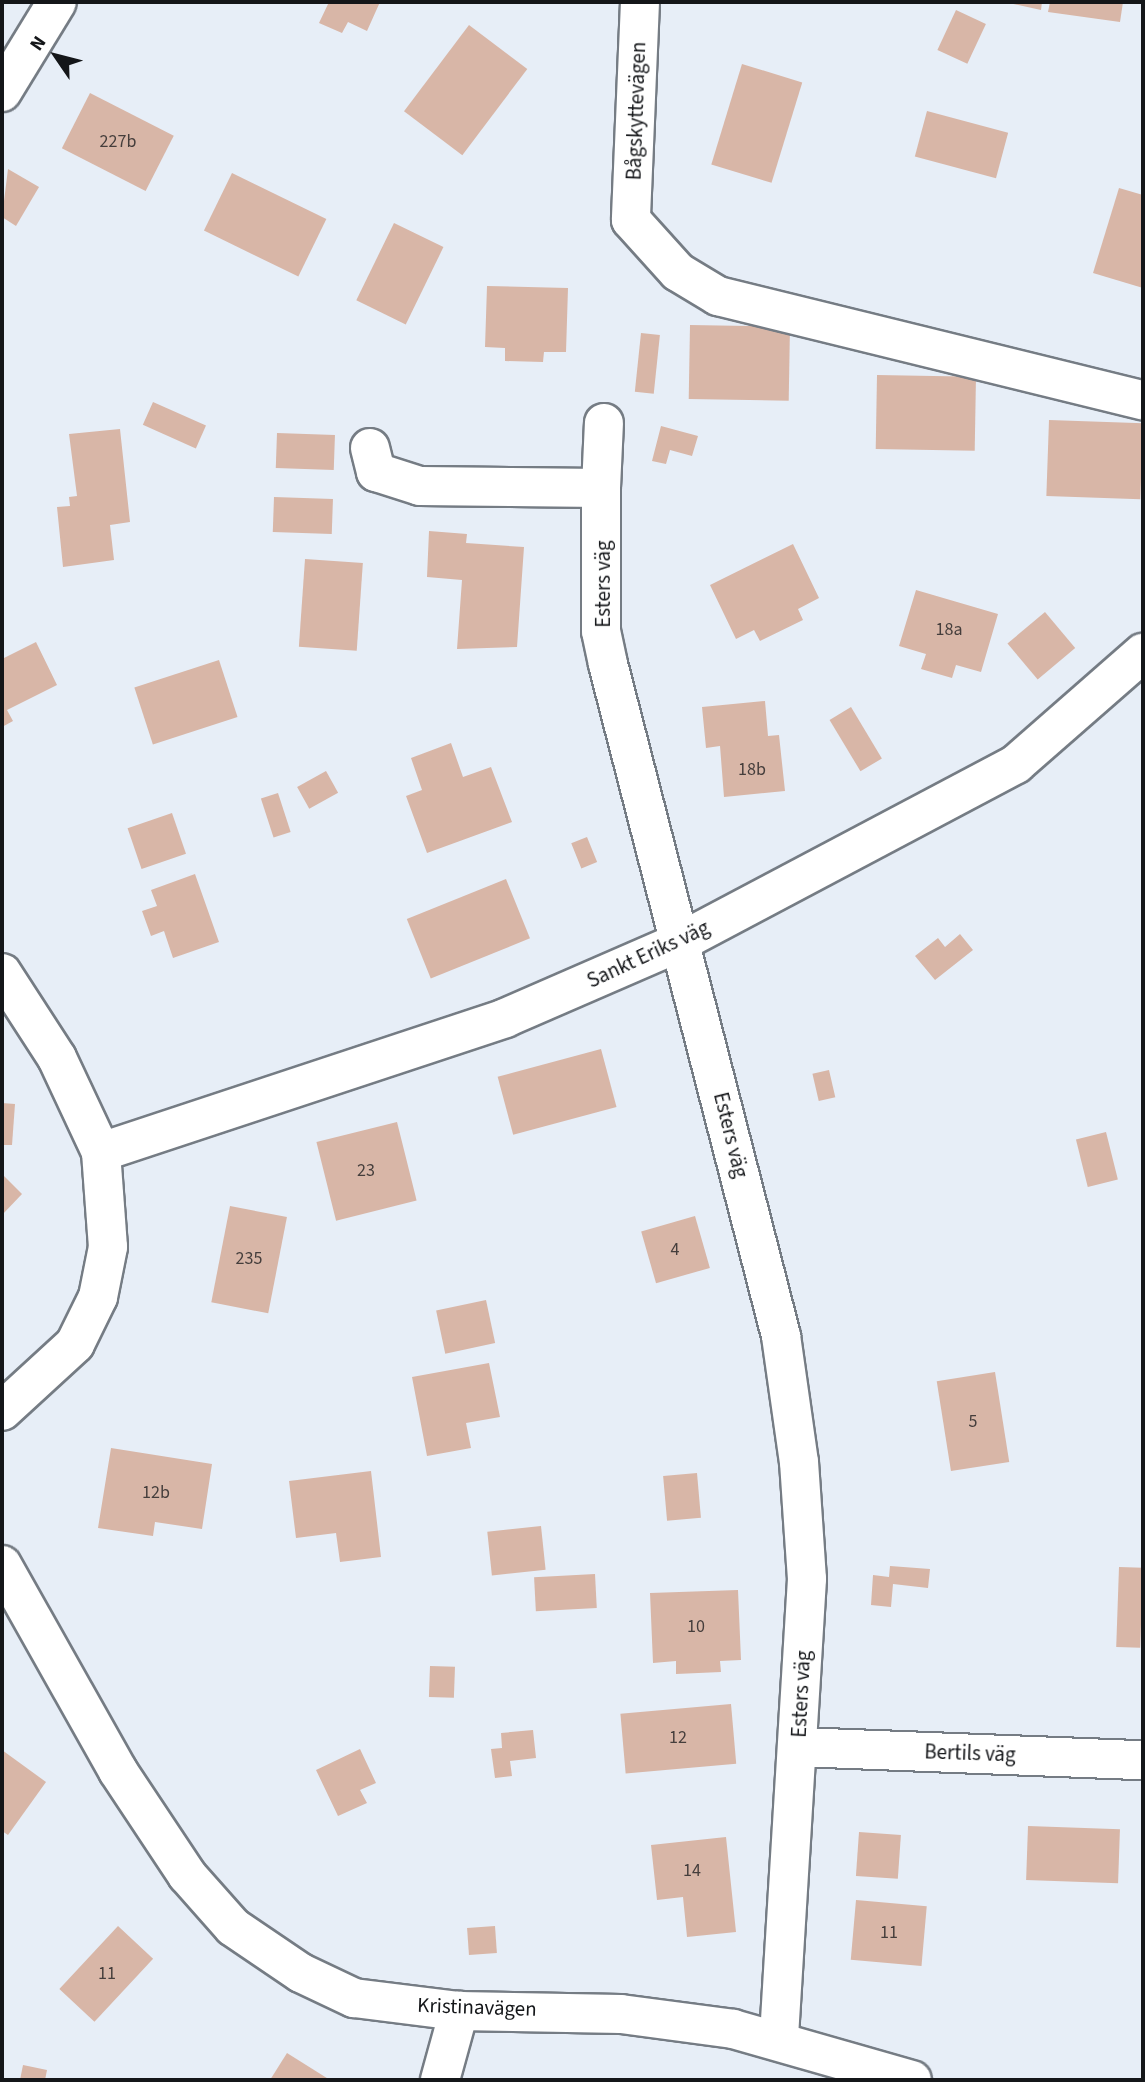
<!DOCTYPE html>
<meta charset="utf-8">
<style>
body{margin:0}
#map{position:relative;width:1145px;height:2082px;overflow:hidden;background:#e7eef7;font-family:"Source Sans 3",sans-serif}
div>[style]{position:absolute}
.building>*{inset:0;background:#d8b6a7;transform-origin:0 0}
.roads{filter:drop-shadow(2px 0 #757c84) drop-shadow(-2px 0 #757c84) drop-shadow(0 2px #757c84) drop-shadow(0 -2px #757c84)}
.street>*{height:38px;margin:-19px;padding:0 19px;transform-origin:19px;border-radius:19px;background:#fff}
span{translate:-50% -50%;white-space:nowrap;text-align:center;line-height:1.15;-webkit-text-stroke:5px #fff;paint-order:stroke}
.number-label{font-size:18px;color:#453e3c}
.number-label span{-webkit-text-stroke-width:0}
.street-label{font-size:21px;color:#141619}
.frame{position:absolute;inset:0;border:4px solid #141619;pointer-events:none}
.north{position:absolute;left:21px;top:21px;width:70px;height:70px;-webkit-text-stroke:5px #fff;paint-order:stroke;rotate:305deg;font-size:19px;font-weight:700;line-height:28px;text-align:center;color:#141619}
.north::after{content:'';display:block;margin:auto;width:24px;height:32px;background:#141619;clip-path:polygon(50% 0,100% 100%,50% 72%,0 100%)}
</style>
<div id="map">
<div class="building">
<i style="clip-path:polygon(329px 2px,380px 2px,367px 31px,348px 22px,342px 33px,319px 23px)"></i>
<i style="clip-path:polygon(1004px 2px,1042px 2px,1041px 10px)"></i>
<i style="clip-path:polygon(1050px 2px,1123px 2px,1120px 22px,1048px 12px)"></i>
<i style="left:956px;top:10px;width:33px;height:44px;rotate:25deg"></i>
<i style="left:469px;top:25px;width:73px;height:108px;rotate:37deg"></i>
<i style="left:742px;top:64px;width:63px;height:105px;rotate:17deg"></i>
<i style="left:90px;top:93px;width:94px;height:62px;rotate:27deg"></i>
<i style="left:927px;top:111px;width:84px;height:47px;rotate:15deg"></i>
<i style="clip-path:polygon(8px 169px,39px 187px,16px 226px,2px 217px)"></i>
<i style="left:232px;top:173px;width:105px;height:64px;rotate:26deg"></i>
<i style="clip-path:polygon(1119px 188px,1143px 195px,1143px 288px,1093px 273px)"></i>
<i style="left:394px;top:223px;width:55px;height:86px;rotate:26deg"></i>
<i style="clip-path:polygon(487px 286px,568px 288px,566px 352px,544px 352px,543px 362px,505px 361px,505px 348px,485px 347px)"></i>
<i style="left:690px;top:325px;width:100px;height:74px;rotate:1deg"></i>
<i style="left:641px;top:333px;width:19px;height:59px;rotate:6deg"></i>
<i style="left:877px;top:375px;width:99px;height:74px;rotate:1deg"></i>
<i style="left:153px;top:402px;width:58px;height:25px;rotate:24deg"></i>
<i style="left:1049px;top:420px;width:94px;height:76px;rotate:2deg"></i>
<i style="clip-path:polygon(661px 426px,698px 436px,692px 456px,670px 450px,666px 464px,652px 461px)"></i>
<i style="clip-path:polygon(120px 429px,130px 522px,110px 525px,114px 560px,63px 567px,57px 507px,70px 506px,69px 497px,77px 496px,69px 434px)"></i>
<i style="left:277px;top:433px;width:58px;height:35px;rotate:2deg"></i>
<i style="left:274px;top:497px;width:59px;height:35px;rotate:2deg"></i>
<i style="clip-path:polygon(429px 531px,467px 534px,466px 543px,524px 547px,517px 647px,457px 649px,462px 580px,427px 577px)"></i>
<i style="clip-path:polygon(793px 544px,819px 598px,798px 609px,803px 620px,760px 641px,754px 630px,736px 639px,710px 585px)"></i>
<i style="left:305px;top:559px;width:58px;height:88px;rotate:4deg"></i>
<i style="clip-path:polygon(916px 590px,998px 614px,981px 672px,956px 665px,952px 678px,921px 669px,926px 654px,899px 646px)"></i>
<i style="left:1045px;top:612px;width:47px;height:49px;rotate:50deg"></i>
<i style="clip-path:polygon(36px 642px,57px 685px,7px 710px,13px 721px,2px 727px,2px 659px)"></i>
<i style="left:219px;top:660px;width:60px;height:89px;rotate:72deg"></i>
<i style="clip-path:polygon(765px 701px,768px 736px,779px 735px,785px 791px,724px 797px,720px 746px,706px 748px,702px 707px)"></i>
<i style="left:851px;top:707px;width:60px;height:25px;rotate:59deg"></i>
<i style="clip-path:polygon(451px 743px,463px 777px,491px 767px,512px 822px,427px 853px,406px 796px,422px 790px,411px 758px)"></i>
<i style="left:326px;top:771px;width:25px;height:33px;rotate:61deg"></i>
<i style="left:278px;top:793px;width:41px;height:18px;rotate:72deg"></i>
<i style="left:172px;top:813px;width:43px;height:47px;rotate:71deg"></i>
<i style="left:587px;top:837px;width:27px;height:17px;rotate:68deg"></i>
<i style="clip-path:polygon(195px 874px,219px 942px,173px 958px,164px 931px,151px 936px,142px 911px,157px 906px,151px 890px)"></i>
<i style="left:506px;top:879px;width:64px;height:107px;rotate:68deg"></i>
<i style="clip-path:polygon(960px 934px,973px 950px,935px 980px,915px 956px,938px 938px,945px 947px)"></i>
<i style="left:601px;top:1049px;width:60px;height:107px;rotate:75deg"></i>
<i style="left:829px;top:1070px;width:28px;height:17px;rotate:77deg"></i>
<i style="clip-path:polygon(2px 1103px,15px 1104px,12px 1145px,2px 1145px)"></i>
<i style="left:397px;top:1122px;width:81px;height:83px;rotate:76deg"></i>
<i style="left:1106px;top:1132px;width:49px;height:31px;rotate:76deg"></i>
<i style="clip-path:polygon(2px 1174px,22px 1194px,2px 1215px)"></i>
<i style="left:230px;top:1206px;width:58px;height:98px;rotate:11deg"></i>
<i style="left:695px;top:1216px;width:54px;height:56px;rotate:74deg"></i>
<i style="left:486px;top:1300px;width:44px;height:51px;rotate:78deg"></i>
<i style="clip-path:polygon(489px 1363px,500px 1417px,466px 1423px,471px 1448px,427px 1456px,412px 1377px)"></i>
<i style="left:995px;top:1372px;width:91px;height:59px;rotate:81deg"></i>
<i style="clip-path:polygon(111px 1448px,212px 1464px,202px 1529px,155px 1522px,153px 1536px,98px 1528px)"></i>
<i style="clip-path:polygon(371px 1471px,381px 1557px,340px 1562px,336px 1533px,296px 1538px,289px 1481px)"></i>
<i style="left:697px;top:1473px;width:45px;height:34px;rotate:85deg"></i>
<i style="left:541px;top:1526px;width:44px;height:54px;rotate:84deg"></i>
<i style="clip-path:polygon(890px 1566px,930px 1569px,928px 1588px,893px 1584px,891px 1607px,871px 1605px,873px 1575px,889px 1577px)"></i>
<i style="left:1119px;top:1567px;width:24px;height:80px;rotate:2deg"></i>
<i style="left:595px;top:1574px;width:34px;height:61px;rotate:87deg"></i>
<i style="clip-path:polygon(738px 1590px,741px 1660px,720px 1661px,721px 1672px,676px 1674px,676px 1661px,653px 1663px,650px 1593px)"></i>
<i style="left:430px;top:1666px;width:25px;height:31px;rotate:2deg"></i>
<i style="left:731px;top:1704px;width:60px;height:111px;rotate:85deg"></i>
<i style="clip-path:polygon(533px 1730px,536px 1758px,510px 1761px,512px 1776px,495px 1778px,491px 1749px,502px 1748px,501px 1733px)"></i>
<i style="clip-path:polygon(360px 1749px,376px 1783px,360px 1790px,367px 1803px,338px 1816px,316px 1770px)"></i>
<i style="clip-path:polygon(2px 1750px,46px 1782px,8px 1835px,2px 1831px)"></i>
<i style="left:1028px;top:1826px;width:92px;height:54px;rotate:2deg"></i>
<i style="left:859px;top:1832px;width:42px;height:44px;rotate:4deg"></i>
<i style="clip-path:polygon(726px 1837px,736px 1932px,687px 1937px,683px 1897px,657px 1900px,651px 1845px)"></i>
<i style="left:856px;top:1900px;width:71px;height:60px;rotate:5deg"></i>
<i style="left:118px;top:1926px;width:48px;height:86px;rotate:43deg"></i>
<i style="left:495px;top:1926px;width:27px;height:28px;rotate:86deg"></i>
<i style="clip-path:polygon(287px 2053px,330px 2080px,270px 2080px)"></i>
<i style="clip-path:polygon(23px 2065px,47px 2070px,45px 2080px,20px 2080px)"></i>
</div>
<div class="roads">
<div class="street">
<i style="left:640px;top:2px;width:218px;rotate:92.4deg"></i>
<i style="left:631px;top:220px;width:70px;rotate:47.9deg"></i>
<i style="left:678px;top:272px;width:47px;rotate:31deg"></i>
<i style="left:718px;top:296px;width:438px;rotate:13.8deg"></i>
<i style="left:2px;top:92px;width:105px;rotate:-58.6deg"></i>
<i style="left:370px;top:448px;width:25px;rotate:76deg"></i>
<i style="left:376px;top:472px;width:46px;rotate:17.7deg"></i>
<i style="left:420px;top:486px;width:181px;rotate:0.6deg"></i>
<i style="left:601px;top:488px;width:143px;rotate:90deg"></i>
<i style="left:601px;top:631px;width:34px;rotate:78deg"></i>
<i style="left:608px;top:664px;width:694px;rotate:75.56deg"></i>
<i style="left:781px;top:1336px;width:127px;rotate:81.9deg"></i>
<i style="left:799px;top:1462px;width:117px;rotate:86.1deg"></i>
<i style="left:807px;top:1579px;width:463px;rotate:93.5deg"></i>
<i style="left:601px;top:488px;width:65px;rotate:-87.4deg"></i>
<i style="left:2px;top:973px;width:101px;rotate:57.1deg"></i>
<i style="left:57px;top:1058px;width:104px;rotate:64.9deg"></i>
<i style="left:101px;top:1152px;width:95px;rotate:85.8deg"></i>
<i style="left:108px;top:1247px;width:51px;rotate:101.3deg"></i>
<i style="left:98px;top:1297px;width:52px;rotate:116.1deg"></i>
<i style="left:75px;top:1344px;width:99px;rotate:137.5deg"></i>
<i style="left:101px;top:1152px;width:426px;rotate:-18.3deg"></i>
<i style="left:505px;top:1018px;width:193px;rotate:-23.5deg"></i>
<i style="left:682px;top:941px;width:378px;rotate:-27.9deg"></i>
<i style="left:1016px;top:764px;width:169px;rotate:-41.2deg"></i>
<i style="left:2px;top:1565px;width:236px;rotate:60.6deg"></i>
<i style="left:118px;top:1771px;width:125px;rotate:56.4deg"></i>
<i style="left:187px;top:1875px;width:69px;rotate:48.5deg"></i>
<i style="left:233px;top:1927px;width:82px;rotate:34.1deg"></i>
<i style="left:301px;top:1973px;width:59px;rotate:25.3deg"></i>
<i style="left:354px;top:1998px;width:106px;rotate:7.1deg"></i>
<i style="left:459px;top:2011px;width:162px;rotate:1.1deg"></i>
<i style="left:621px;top:2014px;width:113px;rotate:7.6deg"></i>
<i style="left:733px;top:2029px;width:186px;rotate:15.9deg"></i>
<i style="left:798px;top:1747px;width:345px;rotate:2.2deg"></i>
<i style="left:440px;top:2080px;width:72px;rotate:-74.6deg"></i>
</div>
</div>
<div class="number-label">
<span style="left:118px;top:142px">227b</span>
<span style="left:949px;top:630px">18a</span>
<span style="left:752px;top:770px">18b</span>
<span style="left:366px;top:1171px">23</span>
<span style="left:675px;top:1250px">4</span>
<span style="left:249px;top:1259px">235</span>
<span style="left:973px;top:1422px">5</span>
<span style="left:156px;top:1493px">12b</span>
<span style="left:696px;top:1627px">10</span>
<span style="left:678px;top:1738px">12</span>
<span style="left:692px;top:1871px">14</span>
<span style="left:889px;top:1933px">11</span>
<span style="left:107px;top:1974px">11</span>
</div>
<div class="street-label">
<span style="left:636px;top:111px;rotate:-88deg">Bågskyttevägen</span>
<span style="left:603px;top:584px;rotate:-90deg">Esters väg</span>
<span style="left:648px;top:954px;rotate:-25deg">Sankt Eriks väg</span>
<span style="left:731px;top:1135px;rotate:76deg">Esters väg</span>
<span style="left:801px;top:1694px;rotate:-87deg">Esters väg</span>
<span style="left:970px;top:1753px;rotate:2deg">Bertils väg</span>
<span style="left:477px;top:2007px;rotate:2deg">Kristinavägen</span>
</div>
<div class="frame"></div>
<div class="north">N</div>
</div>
